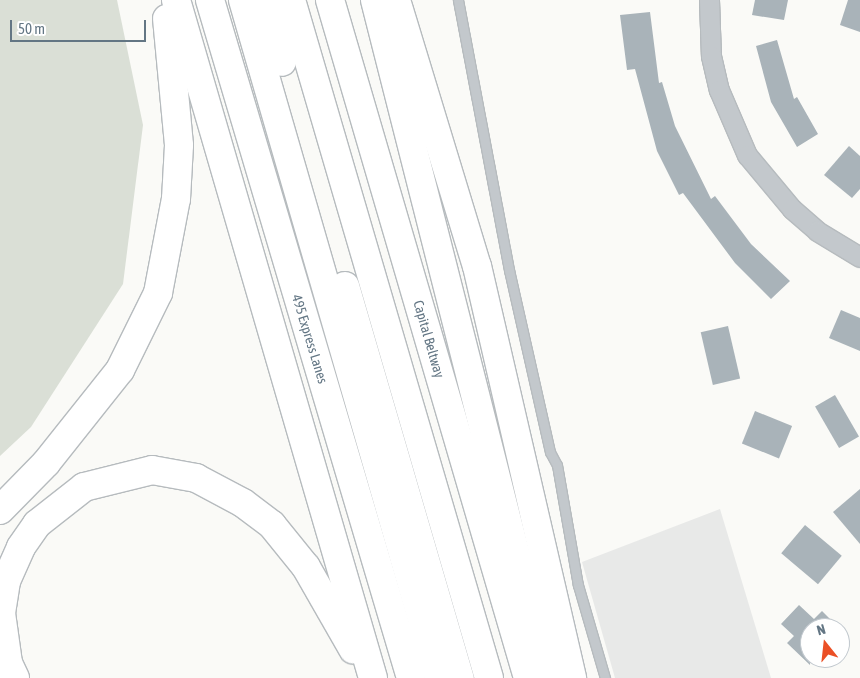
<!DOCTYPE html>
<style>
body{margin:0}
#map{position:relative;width:860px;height:678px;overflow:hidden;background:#fafaf7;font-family:"Asap Condensed",sans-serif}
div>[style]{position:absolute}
.built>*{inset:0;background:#e8e9e8}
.green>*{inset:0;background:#dadfd6}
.building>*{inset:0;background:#a9b3b9;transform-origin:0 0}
.roads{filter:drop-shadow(1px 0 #b6bbbe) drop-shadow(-1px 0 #b6bbbe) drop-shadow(0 1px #b6bbbe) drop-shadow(0 -1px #b6bbbe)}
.lane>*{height:9px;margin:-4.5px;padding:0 4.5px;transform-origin:4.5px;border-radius:4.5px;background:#c3c8cc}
.street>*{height:19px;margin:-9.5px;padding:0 9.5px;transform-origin:9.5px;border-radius:9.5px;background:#c3c8cc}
.highway>*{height:28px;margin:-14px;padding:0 14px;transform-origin:14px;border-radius:14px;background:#fff}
span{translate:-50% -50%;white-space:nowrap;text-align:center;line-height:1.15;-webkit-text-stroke:5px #fff;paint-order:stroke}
.street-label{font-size:14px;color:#637684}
.north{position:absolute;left:800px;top:618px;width:50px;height:50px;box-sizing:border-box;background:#fff;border:1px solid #c1c8ce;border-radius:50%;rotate:344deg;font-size:14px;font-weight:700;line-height:20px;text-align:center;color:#637684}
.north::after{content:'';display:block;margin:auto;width:18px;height:22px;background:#eb5026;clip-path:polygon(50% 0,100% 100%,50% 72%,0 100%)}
.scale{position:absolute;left:10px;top:20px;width:136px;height:22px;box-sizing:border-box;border:2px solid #637684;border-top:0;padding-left:6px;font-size:15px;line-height:18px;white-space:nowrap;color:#637684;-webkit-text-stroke:4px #fff;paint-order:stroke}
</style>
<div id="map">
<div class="built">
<i style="clip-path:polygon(720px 509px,771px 678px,615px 678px,582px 562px)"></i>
</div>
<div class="green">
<i style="clip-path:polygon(0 0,117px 0,143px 125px,123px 284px,31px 427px,0 456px)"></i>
</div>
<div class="building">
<i style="clip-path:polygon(755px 0,788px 0,784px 20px,752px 15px)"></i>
<i style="clip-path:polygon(848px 0,860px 0,860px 32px,840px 25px)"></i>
<i style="clip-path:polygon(650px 12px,659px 83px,662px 82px,675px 126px,711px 199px,715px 196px,751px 244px,790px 281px,771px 299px,735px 263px,683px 193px,679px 195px,657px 151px,635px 69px,627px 70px,620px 15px)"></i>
<i style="clip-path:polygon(777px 40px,794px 99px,797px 97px,818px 134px,797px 147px,771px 102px,756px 46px)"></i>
<i style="clip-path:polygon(849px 146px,860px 156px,860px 189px,852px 198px,824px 175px)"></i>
<i style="clip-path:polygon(841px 310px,860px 318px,860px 351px,829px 338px)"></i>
<i style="left:728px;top:326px;width:54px;height:28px;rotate:77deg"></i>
<i style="left:835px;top:395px;width:48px;height:23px;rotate:60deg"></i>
<i style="left:755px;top:411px;width:40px;height:35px;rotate:22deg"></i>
<i style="clip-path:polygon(860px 489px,860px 544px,833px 512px)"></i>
<i style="left:805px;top:525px;width:48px;height:37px;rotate:40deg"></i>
<i style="clip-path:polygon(799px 605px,814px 619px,822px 611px,839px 628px,810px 628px,810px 665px,787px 643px,794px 636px,781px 624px)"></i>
</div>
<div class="roads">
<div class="lane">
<i style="left:458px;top:0;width:275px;rotate:79.3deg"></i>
<i style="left:509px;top:270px;width:187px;rotate:77.3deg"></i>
<i style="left:550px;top:452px;width:15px;rotate:62deg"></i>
<i style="left:557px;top:465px;width:122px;rotate:80.1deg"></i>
<i style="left:578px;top:585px;width:97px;rotate:73.8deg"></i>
</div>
<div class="street">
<i style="left:709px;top:0;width:56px;rotate:88deg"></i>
<i style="left:711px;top:56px;width:35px;rotate:77deg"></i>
<i style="left:719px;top:90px;width:71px;rotate:66.7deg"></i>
<i style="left:747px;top:155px;width:70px;rotate:50.2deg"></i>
<i style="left:792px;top:209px;width:33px;rotate:41deg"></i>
<i style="left:817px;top:231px;width:50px;rotate:31.2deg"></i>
</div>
<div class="highway">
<i style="left:176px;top:0;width:706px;rotate:73.8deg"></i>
<i style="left:210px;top:0;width:707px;rotate:73.49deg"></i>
<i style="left:243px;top:0;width:706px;rotate:73.88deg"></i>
<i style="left:265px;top:0;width:64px;rotate:74.7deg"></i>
<i style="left:291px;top:0;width:706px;rotate:73.72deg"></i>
<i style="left:330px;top:0;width:706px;rotate:73.72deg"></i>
<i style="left:375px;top:0;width:699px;rotate:75.77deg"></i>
<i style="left:396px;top:0;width:278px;rotate:73.1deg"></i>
<i style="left:477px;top:266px;width:423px;rotate:77deg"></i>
<i style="left:345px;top:286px;width:409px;rotate:73.7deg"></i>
<i style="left:0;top:510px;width:66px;rotate:-45.6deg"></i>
<i style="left:46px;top:463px;width:119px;rotate:-51.5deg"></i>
<i style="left:120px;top:370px;width:86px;rotate:-63.7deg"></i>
<i style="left:158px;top:293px;width:96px;rotate:-79.2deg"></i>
<i style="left:176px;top:199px;width:54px;rotate:-86.8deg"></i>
<i style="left:179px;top:145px;width:127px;rotate:-95.4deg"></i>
<i style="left:15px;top:678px;width:17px;rotate:-115deg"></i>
<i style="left:8px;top:663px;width:50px;rotate:-98deg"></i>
<i style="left:1px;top:613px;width:32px;rotate:-81deg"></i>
<i style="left:6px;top:581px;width:37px;rotate:-66deg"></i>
<i style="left:21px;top:547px;width:28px;rotate:-55deg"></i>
<i style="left:37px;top:524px;width:60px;rotate:-38.2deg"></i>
<i style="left:84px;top:487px;width:70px;rotate:-14deg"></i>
<i style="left:152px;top:470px;width:45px;rotate:10.3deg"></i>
<i style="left:196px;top:478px;width:53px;rotate:28deg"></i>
<i style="left:243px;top:503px;width:36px;rotate:37deg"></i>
<i style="left:272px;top:525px;width:54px;rotate:51deg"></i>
<i style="left:306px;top:567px;width:95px;rotate:60.2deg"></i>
</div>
</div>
<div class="street-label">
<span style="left:310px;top:339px;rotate:73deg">495 Express Lanes</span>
<span style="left:429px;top:339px;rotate:74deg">Capital Beltway</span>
</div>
<div class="north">N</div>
<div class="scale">50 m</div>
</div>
